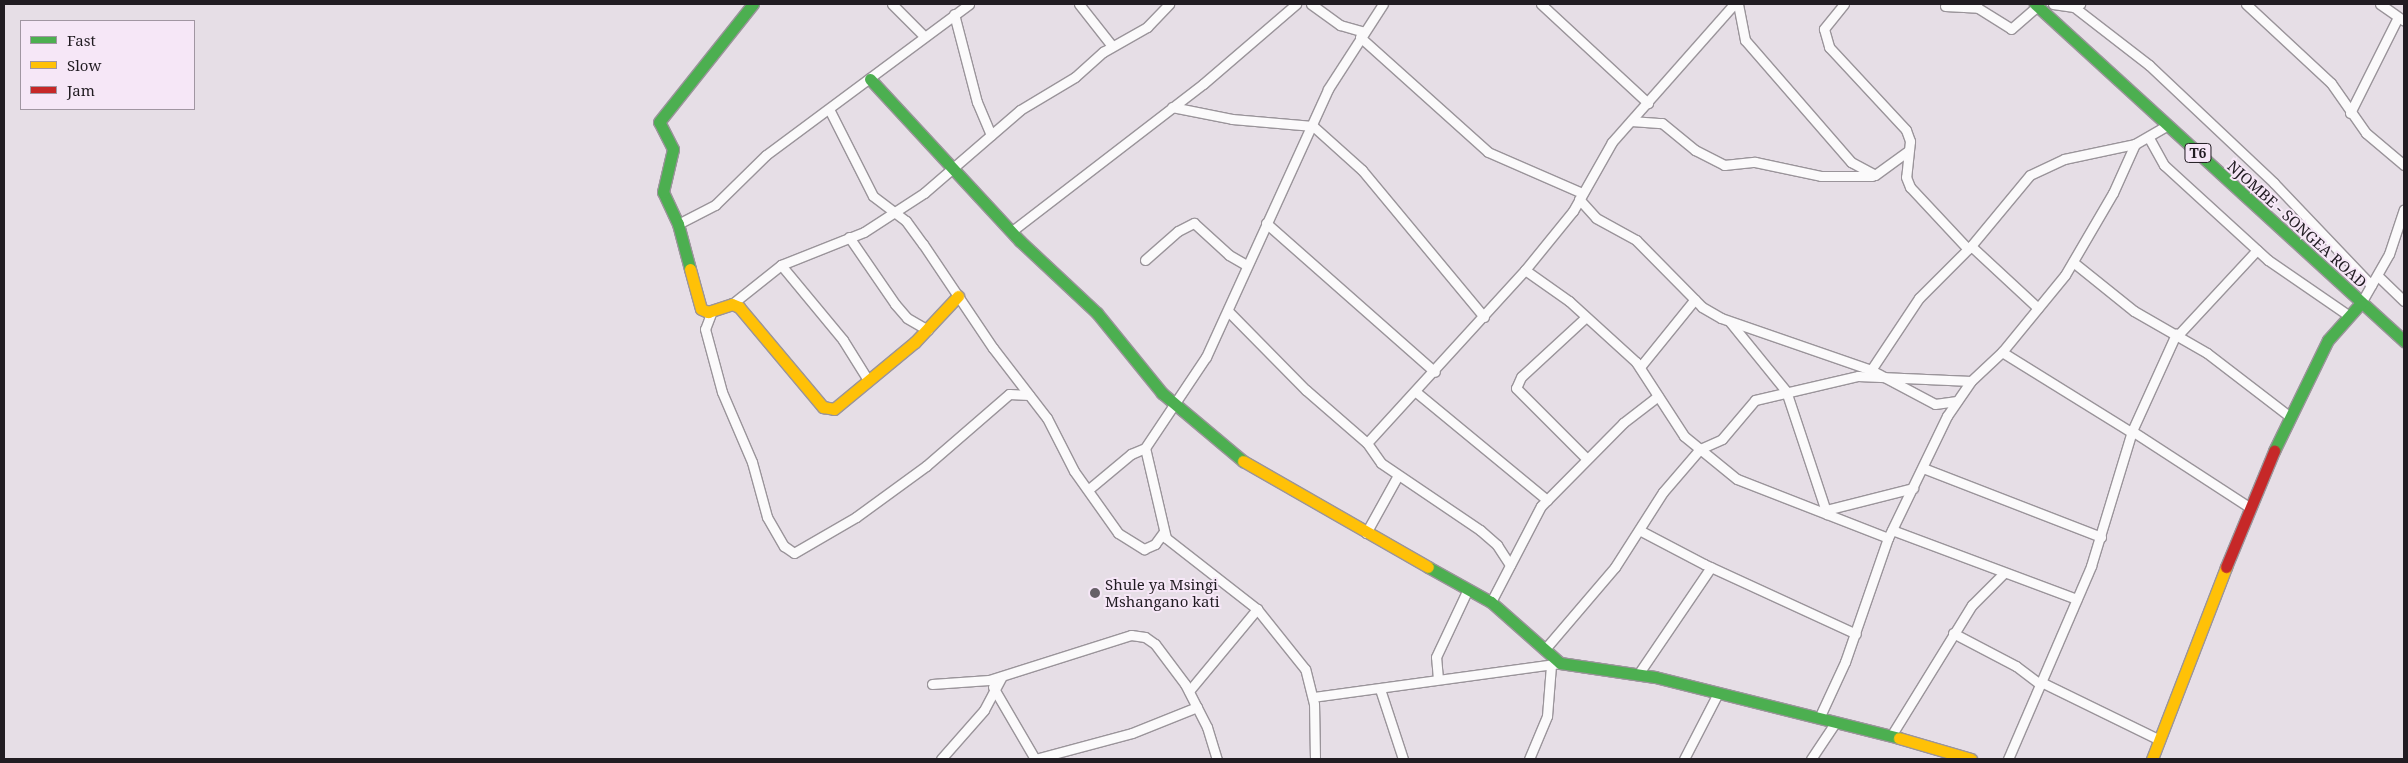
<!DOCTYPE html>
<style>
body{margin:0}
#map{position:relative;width:2408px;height:763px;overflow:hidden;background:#e6dee6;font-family:"Noto Serif",serif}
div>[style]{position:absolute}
.roads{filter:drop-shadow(1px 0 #9a949a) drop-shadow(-1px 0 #9a949a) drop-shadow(0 1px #9a949a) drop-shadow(0 -1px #9a949a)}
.street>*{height:9px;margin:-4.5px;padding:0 4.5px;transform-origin:4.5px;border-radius:4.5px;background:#fbfafb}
.fast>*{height:11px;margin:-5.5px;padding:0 5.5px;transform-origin:5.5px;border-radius:5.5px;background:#4caf50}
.slow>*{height:11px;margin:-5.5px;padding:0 5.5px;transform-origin:5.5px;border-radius:5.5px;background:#ffc107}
.jam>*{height:11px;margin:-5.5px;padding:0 5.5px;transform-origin:5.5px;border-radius:5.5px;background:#c62828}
.dots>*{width:14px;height:14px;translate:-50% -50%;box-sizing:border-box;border:2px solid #f6e7f7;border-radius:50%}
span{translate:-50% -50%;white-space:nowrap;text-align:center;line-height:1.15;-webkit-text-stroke:4px #f6e7f7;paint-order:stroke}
.shield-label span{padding:1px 4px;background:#f6e7f7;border:1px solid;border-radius:4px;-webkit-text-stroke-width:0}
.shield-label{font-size:14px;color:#211c22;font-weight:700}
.street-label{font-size:15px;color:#211c22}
.poi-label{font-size:15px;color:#211c22}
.left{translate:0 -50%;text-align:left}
.frame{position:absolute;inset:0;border:5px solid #211c22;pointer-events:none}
.legend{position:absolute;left:20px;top:20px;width:175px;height:90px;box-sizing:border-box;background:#f6e7f7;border:1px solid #a196a2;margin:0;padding:6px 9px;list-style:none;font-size:15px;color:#211c22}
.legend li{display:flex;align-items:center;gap:10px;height:25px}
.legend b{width:25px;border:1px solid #a196a2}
</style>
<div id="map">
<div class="roads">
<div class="street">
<i style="left:892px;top:4px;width:45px;rotate:45deg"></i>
<i style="left:1079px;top:4px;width:53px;rotate:51.8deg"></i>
<i style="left:1311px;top:4px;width:36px;rotate:36deg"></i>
<i style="left:1340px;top:25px;width:25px;rotate:16deg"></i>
<i style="left:1541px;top:4px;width:146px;rotate:42.8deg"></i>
<i style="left:1738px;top:4px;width:37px;rotate:79deg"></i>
<i style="left:1745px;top:40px;width:162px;rotate:49deg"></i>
<i style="left:1851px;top:162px;width:27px;rotate:28deg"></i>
<i style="left:1875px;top:175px;width:41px;rotate:-36deg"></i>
<i style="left:1844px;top:4px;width:32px;rotate:129deg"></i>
<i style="left:1824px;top:29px;width:19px;rotate:74deg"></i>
<i style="left:1829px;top:47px;width:113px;rotate:47.1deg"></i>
<i style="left:1906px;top:130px;width:12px;rotate:70deg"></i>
<i style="left:1910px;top:141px;width:36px;rotate:96deg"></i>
<i style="left:1906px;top:177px;width:11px;rotate:68deg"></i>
<i style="left:1910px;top:187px;width:85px;rotate:46.9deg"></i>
<i style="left:2053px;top:4px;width:21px;rotate:8deg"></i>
<i style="left:2074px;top:7px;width:7px;rotate:-27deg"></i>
<i style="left:2246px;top:4px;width:116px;rotate:42.9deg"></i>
<i style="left:2331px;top:83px;width:61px;rotate:55deg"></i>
<i style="left:2366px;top:133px;width:50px;rotate:40.1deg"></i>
<i style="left:2380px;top:4px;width:29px;rotate:35deg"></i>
<i style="left:1945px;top:6px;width:33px;rotate:3deg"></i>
<i style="left:1978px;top:8px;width:39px;rotate:32deg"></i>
<i style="left:2011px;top:29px;width:38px;rotate:-41deg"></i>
<i style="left:2074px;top:7px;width:95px;rotate:37.7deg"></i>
<i style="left:2149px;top:65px;width:172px;rotate:43.3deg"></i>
<i style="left:2274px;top:183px;width:141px;rotate:46.4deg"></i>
<i style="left:954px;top:14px;width:91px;rotate:75.4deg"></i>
<i style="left:977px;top:102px;width:36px;rotate:67deg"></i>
<i style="left:1360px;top:37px;width:172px;rotate:41.9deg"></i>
<i style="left:1488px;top:152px;width:103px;rotate:23.6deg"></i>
<i style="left:1172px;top:107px;width:61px;rotate:11.3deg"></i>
<i style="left:1232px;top:119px;width:81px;rotate:4.9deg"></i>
<i style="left:1313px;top:126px;width:66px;rotate:41.9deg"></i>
<i style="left:1362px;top:170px;width:191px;rotate:50.3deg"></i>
<i style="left:829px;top:109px;width:97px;rotate:63.2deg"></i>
<i style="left:873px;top:196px;width:41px;rotate:37.1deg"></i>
<i style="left:906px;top:221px;width:29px;rotate:54deg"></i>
<i style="left:923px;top:244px;width:125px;rotate:56.1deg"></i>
<i style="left:993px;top:348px;width:88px;rotate:52.4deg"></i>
<i style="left:1047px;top:418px;width:59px;rotate:63deg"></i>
<i style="left:1074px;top:471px;width:76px;rotate:54.6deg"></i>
<i style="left:1118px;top:533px;width:31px;rotate:32deg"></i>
<i style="left:1144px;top:549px;width:12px;rotate:-24deg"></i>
<i style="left:1155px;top:544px;width:14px;rotate:-54deg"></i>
<i style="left:2350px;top:113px;width:107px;rotate:-63.4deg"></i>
<i style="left:1631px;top:121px;width:31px;rotate:4deg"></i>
<i style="left:1662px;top:123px;width:43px;rotate:39.3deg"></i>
<i style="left:1695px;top:150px;width:33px;rotate:27deg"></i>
<i style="left:1724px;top:165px;width:31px;rotate:-6deg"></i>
<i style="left:1755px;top:162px;width:67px;rotate:12deg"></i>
<i style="left:1821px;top:176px;width:51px"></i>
<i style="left:2149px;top:138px;width:31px;rotate:61deg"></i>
<i style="left:2164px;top:165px;width:141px;rotate:42.4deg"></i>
<i style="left:2268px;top:260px;width:97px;rotate:34.5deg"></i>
<i style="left:1579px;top:199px;width:25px;rotate:48deg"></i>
<i style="left:1596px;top:218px;width:46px;rotate:28.8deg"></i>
<i style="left:1636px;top:240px;width:94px;rotate:45.4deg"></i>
<i style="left:1702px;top:307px;width:22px;rotate:30deg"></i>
<i style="left:1721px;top:318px;width:159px;rotate:19.1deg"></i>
<i style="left:1871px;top:370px;width:72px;rotate:28deg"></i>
<i style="left:1935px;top:404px;width:22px;rotate:-8deg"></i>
<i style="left:1266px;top:223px;width:225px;rotate:41.4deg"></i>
<i style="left:678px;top:224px;width:42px;rotate:-27.2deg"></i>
<i style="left:715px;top:205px;width:71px;rotate:-44.4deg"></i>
<i style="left:766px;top:155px;width:253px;rotate:-36.6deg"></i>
<i style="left:1012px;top:231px;width:241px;rotate:-37.6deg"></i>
<i style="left:1203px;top:84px;width:123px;rotate:-40.7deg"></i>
<i style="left:849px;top:237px;width:81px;rotate:55.5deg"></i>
<i style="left:895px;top:304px;width:18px;rotate:49deg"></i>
<i style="left:907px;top:318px;width:24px;rotate:30deg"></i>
<i style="left:1971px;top:246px;width:91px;rotate:42.8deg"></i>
<i style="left:1145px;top:260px;width:44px;rotate:-41.3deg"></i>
<i style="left:1178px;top:231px;width:18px;rotate:-27deg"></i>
<i style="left:1194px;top:223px;width:47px;rotate:42.4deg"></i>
<i style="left:1229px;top:255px;width:20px;rotate:30deg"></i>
<i style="left:2073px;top:262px;width:78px;rotate:38.8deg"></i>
<i style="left:2134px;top:311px;width:84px;rotate:29.9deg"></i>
<i style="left:2207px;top:353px;width:103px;rotate:37.5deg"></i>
<i style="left:781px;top:265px;width:97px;rotate:50.4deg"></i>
<i style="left:843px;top:340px;width:47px;rotate:58deg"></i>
<i style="left:1525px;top:270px;width:54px;rotate:35.2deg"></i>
<i style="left:1569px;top:301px;width:91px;rotate:42.3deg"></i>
<i style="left:1636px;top:362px;width:88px;rotate:57deg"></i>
<i style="left:1684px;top:436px;width:68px;rotate:39.1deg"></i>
<i style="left:1737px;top:479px;width:162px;rotate:21.3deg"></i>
<i style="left:2378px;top:276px;width:36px;rotate:44deg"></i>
<i style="left:2361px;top:303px;width:56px;rotate:-60.3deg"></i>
<i style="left:2389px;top:254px;width:47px;rotate:-71.6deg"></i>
<i style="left:732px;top:304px;width:63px;rotate:-38.5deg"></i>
<i style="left:781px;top:265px;width:89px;rotate:-21.7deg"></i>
<i style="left:864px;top:232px;width:72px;rotate:-33deg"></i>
<i style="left:924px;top:193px;width:127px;rotate:-40.8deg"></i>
<i style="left:1020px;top:110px;width:64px;rotate:-31deg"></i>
<i style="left:1075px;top:77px;width:38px;rotate:-42deg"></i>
<i style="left:1103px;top:52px;width:51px;rotate:-29.6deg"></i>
<i style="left:1147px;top:27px;width:32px;rotate:-46deg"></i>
<i style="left:712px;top:311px;width:19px;rotate:111deg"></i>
<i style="left:705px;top:329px;width:65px;rotate:74.9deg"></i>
<i style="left:722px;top:392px;width:76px;rotate:66.8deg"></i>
<i style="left:752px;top:462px;width:57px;rotate:74.7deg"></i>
<i style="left:767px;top:517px;width:34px;rotate:60deg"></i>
<i style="left:784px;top:546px;width:12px;rotate:35deg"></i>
<i style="left:794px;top:553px;width:72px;rotate:-30.1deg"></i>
<i style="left:856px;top:517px;width:87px;rotate:-36.1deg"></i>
<i style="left:926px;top:466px;width:110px;rotate:-40.9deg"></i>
<i style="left:1009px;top:394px;width:20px;rotate:3deg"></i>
<i style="left:1228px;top:311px;width:111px;rotate:45.4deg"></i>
<i style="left:1306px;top:390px;width:81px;rotate:41deg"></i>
<i style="left:1367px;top:443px;width:24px;rotate:55deg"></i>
<i style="left:1381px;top:463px;width:120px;rotate:34.1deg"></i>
<i style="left:1480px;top:530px;width:23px;rotate:41deg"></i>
<i style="left:1497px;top:545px;width:24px;rotate:57deg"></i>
<i style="left:1586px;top:317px;width:88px;rotate:137.3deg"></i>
<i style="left:1521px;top:377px;width:12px;rotate:114deg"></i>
<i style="left:1516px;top:388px;width:100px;rotate:45deg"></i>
<i style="left:1730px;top:322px;width:89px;rotate:50.9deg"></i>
<i style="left:1786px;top:391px;width:130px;rotate:71.6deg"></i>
<i style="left:2178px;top:335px;width:116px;rotate:-47.1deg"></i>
<i style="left:2002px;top:352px;width:152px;rotate:31.8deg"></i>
<i style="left:1640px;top:367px;width:87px;rotate:-51deg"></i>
<i style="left:1871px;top:370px;width:87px;rotate:-56.3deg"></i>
<i style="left:1919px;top:298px;width:74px;rotate:-45deg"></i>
<i style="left:1971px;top:246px;width:92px;rotate:-50.3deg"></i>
<i style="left:2030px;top:175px;width:38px;rotate:-25deg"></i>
<i style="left:2064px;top:159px;width:73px;rotate:-11.9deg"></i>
<i style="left:2135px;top:144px;width:38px;rotate:-30deg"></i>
<i style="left:1416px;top:392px;width:170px;rotate:39.5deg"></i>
<i style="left:2132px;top:431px;width:140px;rotate:33deg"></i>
<i style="left:1367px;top:443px;width:234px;rotate:-47.6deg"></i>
<i style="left:1525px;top:270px;width:76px;rotate:-50.9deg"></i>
<i style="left:1573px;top:211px;width:79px;rotate:-60.5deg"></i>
<i style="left:1612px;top:142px;width:184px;rotate:-48.5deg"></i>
<i style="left:1923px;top:468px;width:191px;rotate:21.2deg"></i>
<i style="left:1089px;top:489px;width:55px;rotate:-39.8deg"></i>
<i style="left:1131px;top:454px;width:15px;rotate:-23deg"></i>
<i style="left:1826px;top:510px;width:90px;rotate:-14.2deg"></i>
<i style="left:1892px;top:530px;width:197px;rotate:20.5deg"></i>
<i style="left:1641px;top:531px;width:71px;rotate:27.6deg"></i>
<i style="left:1704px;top:564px;width:167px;rotate:24.7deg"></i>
<i style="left:1366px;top:533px;width:64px;rotate:-61deg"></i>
<i style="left:1491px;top:602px;width:108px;rotate:-62.5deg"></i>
<i style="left:1541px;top:506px;width:117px;rotate:-45.3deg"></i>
<i style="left:1623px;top:423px;width:44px;rotate:-37.6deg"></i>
<i style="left:1953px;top:633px;width:71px;rotate:27.6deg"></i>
<i style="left:2016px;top:666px;width:30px;rotate:37deg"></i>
<i style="left:1545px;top:649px;width:108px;rotate:-49.5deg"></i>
<i style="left:1615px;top:567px;width:89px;rotate:-57.4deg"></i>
<i style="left:1663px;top:492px;width:57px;rotate:-49.3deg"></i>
<i style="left:1700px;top:449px;width:24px;rotate:-24deg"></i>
<i style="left:1722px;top:439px;width:51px;rotate:-49.8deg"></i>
<i style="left:1755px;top:400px;width:106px;rotate:-13.1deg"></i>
<i style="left:1858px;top:376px;width:113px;rotate:2.5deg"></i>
<i style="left:1639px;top:673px;width:128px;rotate:-55.8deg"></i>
<i style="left:1438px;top:679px;width:22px;rotate:-95deg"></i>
<i style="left:1436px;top:657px;width:75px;rotate:-64.8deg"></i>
<i style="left:2041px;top:682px;width:132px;rotate:26deg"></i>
<i style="left:932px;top:684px;width:57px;rotate:-4deg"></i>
<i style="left:989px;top:680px;width:149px;rotate:-17.6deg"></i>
<i style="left:1131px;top:635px;width:14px;rotate:8deg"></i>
<i style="left:1145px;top:637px;width:12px;rotate:35deg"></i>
<i style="left:1155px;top:644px;width:50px;rotate:53.1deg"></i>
<i style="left:1185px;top:684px;width:48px;rotate:62.9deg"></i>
<i style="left:1207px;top:727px;width:34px;rotate:73deg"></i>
<i style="left:993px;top:687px;width:83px;rotate:59.7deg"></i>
<i style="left:1380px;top:689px;width:74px;rotate:71.8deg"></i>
<i style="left:1189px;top:691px;width:107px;rotate:-50.3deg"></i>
<i style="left:1313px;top:697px;width:249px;rotate:-7.8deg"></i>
<i style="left:1820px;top:716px;width:60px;rotate:-65.2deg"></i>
<i style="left:1845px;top:662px;width:131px;rotate:-70.9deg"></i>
<i style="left:1888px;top:538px;width:136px;rotate:-64.2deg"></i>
<i style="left:1947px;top:416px;width:42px;rotate:-55.6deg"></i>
<i style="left:1971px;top:381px;width:42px;rotate:-43.1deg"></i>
<i style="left:2002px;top:352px;width:99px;rotate:-50.7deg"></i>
<i style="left:2065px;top:275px;width:95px;rotate:-59.7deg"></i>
<i style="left:2113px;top:193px;width:54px;rotate:-65.8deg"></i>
<i style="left:1891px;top:736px;width:154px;rotate:-58.3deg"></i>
<i style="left:1972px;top:605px;width:45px;rotate:-45deg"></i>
<i style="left:941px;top:759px;width:65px;rotate:-48.7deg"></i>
<i style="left:984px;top:710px;width:38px;rotate:-62deg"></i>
<i style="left:1035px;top:759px;width:100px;rotate:-15deg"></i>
<i style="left:1132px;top:733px;width:70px;rotate:-21.8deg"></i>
<i style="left:1315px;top:759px;width:55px;rotate:-91deg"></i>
<i style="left:1314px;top:704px;width:36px;rotate:-104deg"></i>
<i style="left:1305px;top:669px;width:77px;rotate:-128.7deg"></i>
<i style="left:1257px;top:609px;width:115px;rotate:-142deg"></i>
<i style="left:1166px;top:538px;width:92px;rotate:-103.1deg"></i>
<i style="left:1145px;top:448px;width:110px;rotate:-56.2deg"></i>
<i style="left:1206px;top:357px;width:294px;rotate:-65.5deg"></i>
<i style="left:1328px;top:89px;width:101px;rotate:-57.1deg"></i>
<i style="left:1529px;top:759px;width:47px;rotate:-67.3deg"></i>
<i style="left:1547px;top:716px;width:51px;rotate:-85.5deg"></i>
<i style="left:1684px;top:759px;width:72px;rotate:-62.7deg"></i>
<i style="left:1811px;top:759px;width:43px;rotate:-56.3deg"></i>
<i style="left:2008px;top:759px;width:210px;rotate:-66.7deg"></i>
<i style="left:2091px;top:566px;width:141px;rotate:-73.1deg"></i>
<i style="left:2132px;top:431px;width:107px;rotate:-65.6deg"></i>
</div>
<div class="fast">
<i style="left:2035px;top:4px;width:500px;rotate:42.4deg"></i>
<i style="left:870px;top:79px;width:221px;rotate:47.2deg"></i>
<i style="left:1020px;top:241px;width:105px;rotate:43.1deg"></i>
<i style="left:1097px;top:313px;width:103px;rotate:50.9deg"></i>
<i style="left:1162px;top:393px;width:106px;rotate:40deg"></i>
<i style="left:690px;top:269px;width:47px;rotate:-104.9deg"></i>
<i style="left:678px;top:224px;width:35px;rotate:-115deg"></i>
<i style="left:663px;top:192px;width:44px;rotate:-76.9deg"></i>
<i style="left:673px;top:149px;width:30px;rotate:-117deg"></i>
<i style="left:659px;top:122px;width:151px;rotate:-51.5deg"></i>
<i style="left:2274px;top:451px;width:123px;rotate:-64.1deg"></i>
<i style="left:2328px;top:340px;width:50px;rotate:-48.3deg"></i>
<i style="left:1428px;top:567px;width:72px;rotate:29.1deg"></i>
<i style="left:1491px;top:602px;width:92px;rotate:41.5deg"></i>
<i style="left:1560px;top:663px;width:96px;rotate:8.4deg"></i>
<i style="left:1655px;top:677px;width:252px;rotate:14deg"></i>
</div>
<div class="slow">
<i style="left:690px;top:269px;width:41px;rotate:74.6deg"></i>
<i style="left:701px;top:309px;width:8px;rotate:23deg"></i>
<i style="left:708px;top:312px;width:25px;rotate:-18deg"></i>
<i style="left:732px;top:304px;width:8px;rotate:23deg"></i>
<i style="left:739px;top:307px;width:131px;rotate:50deg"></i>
<i style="left:823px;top:407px;width:11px;rotate:10deg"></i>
<i style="left:834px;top:409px;width:105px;rotate:-39.6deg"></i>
<i style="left:915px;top:342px;width:63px;rotate:-46.9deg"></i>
<i style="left:1243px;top:461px;width:213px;rotate:29.8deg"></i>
<i style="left:1899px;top:738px;width:75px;rotate:16.3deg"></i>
<i style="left:2152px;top:759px;width:206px;rotate:-68.9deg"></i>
</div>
<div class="jam">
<i style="left:2226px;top:567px;width:126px;rotate:-67.5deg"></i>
</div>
</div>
<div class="dots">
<i style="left:1095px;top:593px;background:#666067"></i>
</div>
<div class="shield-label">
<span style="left:2198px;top:153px">T6</span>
</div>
<div class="street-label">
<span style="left:2297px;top:224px;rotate:42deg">NJOMBE - SONGEA ROAD</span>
</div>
<div class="poi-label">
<span class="left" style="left:1105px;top:593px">Shule ya Msingi<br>Mshangano kati</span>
</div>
<div class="frame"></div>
<ul class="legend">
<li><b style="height:6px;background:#4caf50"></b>Fast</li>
<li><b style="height:6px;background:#ffc107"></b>Slow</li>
<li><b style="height:6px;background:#c62828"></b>Jam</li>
</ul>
</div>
